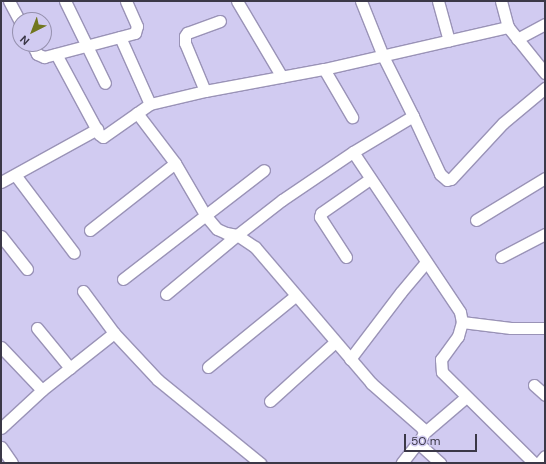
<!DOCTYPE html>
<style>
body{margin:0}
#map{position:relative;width:546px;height:464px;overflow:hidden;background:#d1cbf1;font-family:"DM Sans",sans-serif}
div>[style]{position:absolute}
.roads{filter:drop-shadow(1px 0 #9a93b7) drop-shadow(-1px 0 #9a93b7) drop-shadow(0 1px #9a93b7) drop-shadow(0 -1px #9a93b7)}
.minor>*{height:11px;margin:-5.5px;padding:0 5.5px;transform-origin:5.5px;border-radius:5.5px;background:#fff}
span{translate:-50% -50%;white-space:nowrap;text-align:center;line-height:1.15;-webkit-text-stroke:3.5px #d1cbf1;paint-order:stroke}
.frame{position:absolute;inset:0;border:2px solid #3b3847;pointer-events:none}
.north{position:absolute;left:12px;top:12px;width:40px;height:40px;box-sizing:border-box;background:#d1cbf1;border:1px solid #9590ad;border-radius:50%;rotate:222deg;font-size:11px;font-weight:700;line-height:16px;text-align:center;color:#3b3847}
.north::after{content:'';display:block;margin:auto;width:14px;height:18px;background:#71761e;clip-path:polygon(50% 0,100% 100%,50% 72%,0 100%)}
.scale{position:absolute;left:404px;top:434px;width:73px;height:18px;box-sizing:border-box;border:2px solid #3b3847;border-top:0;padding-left:5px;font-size:12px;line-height:14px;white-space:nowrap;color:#3b3847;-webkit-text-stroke:3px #d1cbf1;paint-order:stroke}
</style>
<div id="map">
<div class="roads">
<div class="minor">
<i style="left:9px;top:1px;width:24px;rotate:62deg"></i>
<i style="left:65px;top:1px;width:91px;rotate:64deg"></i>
<i style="left:237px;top:1px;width:88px;rotate:59.4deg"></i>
<i style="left:438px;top:1px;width:41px;rotate:74.6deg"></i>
<i style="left:501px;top:1px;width:27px;rotate:75deg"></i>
<i style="left:508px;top:27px;width:59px;rotate:51.2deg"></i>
<i style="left:120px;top:37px;width:73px;rotate:65.9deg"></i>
<i style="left:517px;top:39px;width:32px;rotate:-28deg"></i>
<i style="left:32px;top:44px;width:11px;rotate:63deg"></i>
<i style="left:37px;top:54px;width:8px;rotate:23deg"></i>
<i style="left:44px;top:57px;width:94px;rotate:-14.8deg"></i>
<i style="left:135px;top:33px;width:7px;rotate:-74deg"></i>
<i style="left:137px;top:26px;width:27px;rotate:-114deg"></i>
<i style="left:56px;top:54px;width:91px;rotate:61.7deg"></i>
<i style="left:99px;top:134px;width:5px;rotate:37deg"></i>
<i style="left:103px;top:137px;width:57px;rotate:-35.1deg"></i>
<i style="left:150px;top:104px;width:57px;rotate:-13.3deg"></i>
<i style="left:205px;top:91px;width:121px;rotate:-10.5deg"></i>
<i style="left:324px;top:69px;width:189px;rotate:-12.9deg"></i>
<i style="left:324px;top:69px;width:56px;rotate:59.7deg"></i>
<i style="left:205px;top:91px;width:52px;rotate:-112.6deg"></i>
<i style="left:185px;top:43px;width:7px;rotate:-90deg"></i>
<i style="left:185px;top:36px;width:4px;rotate:-56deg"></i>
<i style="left:187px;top:33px;width:35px;rotate:-20deg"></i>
<i style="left:137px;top:113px;width:63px;rotate:52.8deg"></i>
<i style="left:175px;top:163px;width:61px;rotate:59.7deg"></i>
<i style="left:206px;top:216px;width:17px;rotate:50deg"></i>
<i style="left:217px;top:229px;width:10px;rotate:24deg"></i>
<i style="left:226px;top:233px;width:11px;rotate:10deg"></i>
<i style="left:237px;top:235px;width:22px;rotate:34deg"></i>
<i style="left:255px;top:247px;width:179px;rotate:49.5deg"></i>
<i style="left:371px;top:383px;width:68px;rotate:41.4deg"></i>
<i style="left:422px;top:428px;width:5px;rotate:68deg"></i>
<i style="left:424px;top:433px;width:4px;rotate:117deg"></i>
<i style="left:422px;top:437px;width:33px;rotate:128deg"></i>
<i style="left:413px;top:116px;width:64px;rotate:65deg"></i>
<i style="left:440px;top:174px;width:9px;rotate:41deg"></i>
<i style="left:447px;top:180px;width:4px;rotate:-14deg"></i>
<i style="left:451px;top:179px;width:76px;rotate:-47.1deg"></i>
<i style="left:503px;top:123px;width:55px;rotate:-39.8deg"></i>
<i style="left:353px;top:152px;width:192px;rotate:56.2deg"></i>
<i style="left:460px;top:312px;width:10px;rotate:79deg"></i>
<i style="left:462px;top:322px;width:15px;rotate:106deg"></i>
<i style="left:458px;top:336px;width:29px;rotate:126deg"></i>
<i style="left:441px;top:359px;width:13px;rotate:86deg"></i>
<i style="left:442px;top:372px;width:129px;rotate:44.7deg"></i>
<i style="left:16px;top:176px;width:96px;rotate:53deg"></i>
<i style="left:1px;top:182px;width:110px;rotate:-28.9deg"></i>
<i style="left:476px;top:220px;width:81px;rotate:-31.3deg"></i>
<i style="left:90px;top:230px;width:108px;rotate:-38.2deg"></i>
<i style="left:1px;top:236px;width:42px;rotate:51.8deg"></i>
<i style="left:346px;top:257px;width:48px;rotate:-123deg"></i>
<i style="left:320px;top:217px;width:4px;rotate:-76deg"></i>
<i style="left:321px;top:213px;width:60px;rotate:-34.8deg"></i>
<i style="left:501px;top:257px;width:50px;rotate:-27.6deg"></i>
<i style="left:123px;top:279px;width:178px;rotate:-37.7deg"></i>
<i style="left:83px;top:291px;width:52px;rotate:53.6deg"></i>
<i style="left:114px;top:333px;width:64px;rotate:46.9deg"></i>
<i style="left:158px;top:380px;width:132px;rotate:39.1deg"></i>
<i style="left:166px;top:294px;width:92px;rotate:-39.7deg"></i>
<i style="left:237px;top:235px;width:57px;rotate:-37.9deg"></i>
<i style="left:282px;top:200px;width:86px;rotate:-34.1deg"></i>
<i style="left:353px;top:152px;width:70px;rotate:-31deg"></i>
<i style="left:413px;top:116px;width:67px;rotate:-116.6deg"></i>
<i style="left:383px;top:56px;width:59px;rotate:-111.8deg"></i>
<i style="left:462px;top:322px;width:49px;rotate:7deg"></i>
<i style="left:511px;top:328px;width:34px"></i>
<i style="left:37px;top:328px;width:52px;rotate:50.5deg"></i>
<i style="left:1px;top:347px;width:59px;rotate:46.4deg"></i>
<i style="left:350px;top:359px;width:84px;rotate:-52.7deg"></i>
<i style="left:401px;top:292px;width:39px;rotate:-50deg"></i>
<i style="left:208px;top:367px;width:112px;rotate:-39.2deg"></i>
<i style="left:534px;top:385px;width:15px;rotate:42deg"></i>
<i style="left:270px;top:401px;width:88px;rotate:-42.2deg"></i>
<i style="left:1px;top:428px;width:56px;rotate:-42.8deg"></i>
<i style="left:42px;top:390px;width:92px;rotate:-38.4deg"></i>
<i style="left:424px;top:433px;width:55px;rotate:-40.6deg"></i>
<i style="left:418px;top:443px;width:30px;rotate:42deg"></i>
<i style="left:1px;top:447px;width:19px;rotate:55deg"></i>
<i style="left:539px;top:463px;width:9px;rotate:-49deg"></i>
</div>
</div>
<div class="frame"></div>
<div class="north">N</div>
<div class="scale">50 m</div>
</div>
